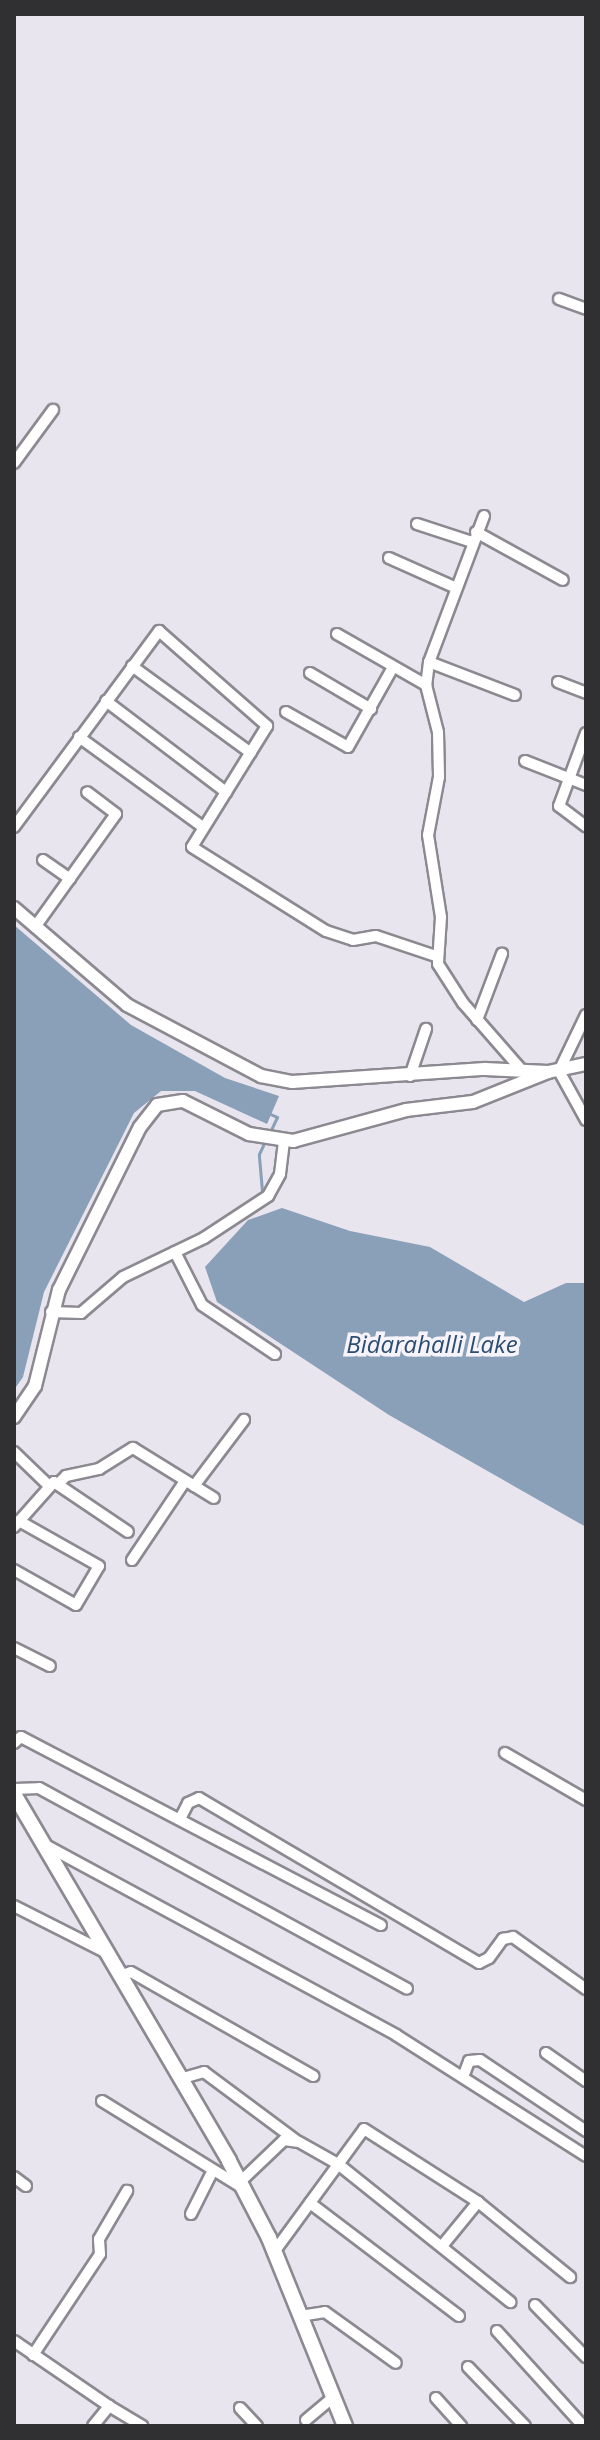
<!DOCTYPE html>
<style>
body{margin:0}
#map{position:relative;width:600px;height:2440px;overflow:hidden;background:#e9e5ee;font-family:"Open Sans",sans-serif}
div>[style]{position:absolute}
.water>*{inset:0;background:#8a9fb8}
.stream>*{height:3px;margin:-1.5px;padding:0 1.5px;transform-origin:1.5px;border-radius:1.5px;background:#8a9fb8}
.roads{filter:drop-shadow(2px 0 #8c8991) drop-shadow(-2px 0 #8c8991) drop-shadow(0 2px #8c8991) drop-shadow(0 -2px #8c8991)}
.minor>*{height:10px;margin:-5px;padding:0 5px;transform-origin:5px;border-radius:5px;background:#fff}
.tertiary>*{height:12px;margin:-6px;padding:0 6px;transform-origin:6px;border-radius:6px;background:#fff}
.secondary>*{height:14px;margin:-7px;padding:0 7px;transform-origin:7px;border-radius:7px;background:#fff}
span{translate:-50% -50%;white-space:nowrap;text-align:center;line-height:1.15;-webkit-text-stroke:7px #f6f3fb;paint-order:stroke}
.water-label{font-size:24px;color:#2d4e73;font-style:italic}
.frame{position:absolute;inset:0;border:16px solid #302f32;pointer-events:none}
</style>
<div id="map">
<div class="water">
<i style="clip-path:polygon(14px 925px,131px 1025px,225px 1078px,279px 1096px,267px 1124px,195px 1091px,161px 1091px,134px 1113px,44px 1292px,23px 1377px,14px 1390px)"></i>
<i style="clip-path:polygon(282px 1208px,350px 1231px,430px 1247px,524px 1302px,566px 1283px,586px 1283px,586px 1527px,389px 1415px,217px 1302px,205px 1267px,248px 1220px)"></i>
</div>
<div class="stream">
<i style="left:268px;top:1113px;width:10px;rotate:24deg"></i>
<i style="left:277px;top:1117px;width:19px;rotate:115deg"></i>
<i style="left:262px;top:1191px;width:37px;rotate:-95deg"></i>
<i style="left:259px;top:1154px;width:14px;rotate:-65deg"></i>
</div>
<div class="roads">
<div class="minor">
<i style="left:559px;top:299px;width:29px;rotate:20deg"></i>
<i style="left:14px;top:463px;width:66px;rotate:-53.7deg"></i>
<i style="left:484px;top:516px;width:156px;rotate:110.6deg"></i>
<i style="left:429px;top:662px;width:23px;rotate:97deg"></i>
<i style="left:426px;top:685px;width:49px;rotate:75.7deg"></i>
<i style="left:438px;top:732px;width:45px;rotate:88.7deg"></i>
<i style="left:439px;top:777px;width:59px;rotate:100.7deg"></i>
<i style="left:428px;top:835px;width:83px;rotate:81deg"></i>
<i style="left:441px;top:917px;width:47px;rotate:93.7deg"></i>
<i style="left:438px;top:964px;width:46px;rotate:57.3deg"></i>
<i style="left:463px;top:1003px;width:86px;rotate:48.8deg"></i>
<i style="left:417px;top:524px;width:58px;rotate:18.1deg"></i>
<i style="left:476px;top:532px;width:99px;rotate:28.9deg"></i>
<i style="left:389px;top:558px;width:71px;rotate:24deg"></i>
<i style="left:337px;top:634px;width:103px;rotate:29.8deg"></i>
<i style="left:429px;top:662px;width:92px;rotate:21deg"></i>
<i style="left:132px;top:666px;width:147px;rotate:36.2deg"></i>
<i style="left:310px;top:673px;width:71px;rotate:30.5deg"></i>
<i style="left:558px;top:682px;width:30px;rotate:21deg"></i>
<i style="left:106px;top:701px;width:151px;rotate:37.2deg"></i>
<i style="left:286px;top:712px;width:71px;rotate:29.4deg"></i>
<i style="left:348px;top:747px;width:92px;rotate:-60.6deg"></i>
<i style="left:586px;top:733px;width:78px;rotate:110.3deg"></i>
<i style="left:559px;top:806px;width:34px;rotate:37deg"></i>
<i style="left:79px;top:737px;width:153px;rotate:36deg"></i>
<i style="left:525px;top:761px;width:66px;rotate:21.5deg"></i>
<i style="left:14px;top:827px;width:244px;rotate:-53.5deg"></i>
<i style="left:159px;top:631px;width:144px;rotate:41.3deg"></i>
<i style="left:267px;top:726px;width:142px;rotate:121.8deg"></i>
<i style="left:192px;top:847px;width:158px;rotate:32.1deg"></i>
<i style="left:326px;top:931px;width:28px;rotate:18deg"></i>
<i style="left:353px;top:940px;width:23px;rotate:-10deg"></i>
<i style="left:376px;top:936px;width:63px;rotate:18.4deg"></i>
<i style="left:43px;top:860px;width:33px;rotate:35deg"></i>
<i style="left:35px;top:927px;width:139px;rotate:-54.4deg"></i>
<i style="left:116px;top:814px;width:36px;rotate:-143deg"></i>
<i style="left:586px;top:1015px;width:62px;rotate:115.7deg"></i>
<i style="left:559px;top:1071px;width:56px;rotate:61.1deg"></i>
<i style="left:477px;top:1020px;width:71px;rotate:-69.3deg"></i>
<i style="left:410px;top:1076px;width:50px;rotate:-71.2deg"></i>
<i style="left:175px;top:1252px;width:59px;rotate:63deg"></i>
<i style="left:202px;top:1305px;width:88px;rotate:33.9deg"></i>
<i style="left:51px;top:1312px;width:30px;rotate:2deg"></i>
<i style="left:81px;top:1313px;width:55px;rotate:-40.6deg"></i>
<i style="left:123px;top:1277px;width:90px;rotate:-25.7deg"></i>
<i style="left:204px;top:1238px;width:77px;rotate:-33.3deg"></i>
<i style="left:268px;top:1196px;width:25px;rotate:-61deg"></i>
<i style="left:280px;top:1174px;width:33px;rotate:-83deg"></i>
<i style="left:14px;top:1452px;width:47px;rotate:44.1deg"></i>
<i style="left:59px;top:1483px;width:10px;rotate:-45deg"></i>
<i style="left:66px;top:1476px;width:34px;rotate:-12deg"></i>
<i style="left:99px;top:1469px;width:40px;rotate:-32deg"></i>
<i style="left:133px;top:1448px;width:95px;rotate:31.7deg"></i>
<i style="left:194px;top:1486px;width:83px;rotate:-52.9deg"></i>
<i style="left:14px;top:1527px;width:60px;rotate:-48.4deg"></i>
<i style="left:54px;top:1482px;width:89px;rotate:34deg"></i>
<i style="left:132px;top:1560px;width:95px;rotate:-56.1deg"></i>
<i style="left:14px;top:1570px;width:71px;rotate:29.4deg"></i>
<i style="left:76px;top:1605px;width:45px;rotate:-59.5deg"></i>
<i style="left:99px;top:1566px;width:92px;rotate:-150.6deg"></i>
<i style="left:14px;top:1648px;width:40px;rotate:26.6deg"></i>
<i style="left:14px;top:1743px;width:9px;rotate:-41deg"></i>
<i style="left:21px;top:1737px;width:406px;rotate:27.6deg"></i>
<i style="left:505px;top:1753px;width:94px;rotate:30.1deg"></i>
<i style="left:14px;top:1789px;width:25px;rotate:-2deg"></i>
<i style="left:39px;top:1788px;width:419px;rotate:28.6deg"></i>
<i style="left:180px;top:1819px;width:18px;rotate:-63deg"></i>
<i style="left:188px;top:1803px;width:12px;rotate:-24deg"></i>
<i style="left:199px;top:1798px;width:325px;rotate:30.5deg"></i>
<i style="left:479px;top:1963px;width:11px;rotate:-27deg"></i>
<i style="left:489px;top:1958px;width:24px;rotate:-54deg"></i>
<i style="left:503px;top:1939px;width:10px;rotate:-11deg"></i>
<i style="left:513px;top:1937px;width:90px;rotate:35.5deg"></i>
<i style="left:47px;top:1846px;width:397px;rotate:28.4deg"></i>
<i style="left:396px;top:2035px;width:225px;rotate:32.5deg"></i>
<i style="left:14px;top:1906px;width:102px;rotate:26.8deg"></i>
<i style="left:122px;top:1975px;width:9px;rotate:-18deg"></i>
<i style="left:131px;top:1972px;width:210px;rotate:29.7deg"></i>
<i style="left:546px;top:2053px;width:49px;rotate:35deg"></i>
<i style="left:463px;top:2077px;width:17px;rotate:-69deg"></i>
<i style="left:469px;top:2061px;width:11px;rotate:-5deg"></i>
<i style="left:480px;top:2060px;width:128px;rotate:33.8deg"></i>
<i style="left:183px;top:2078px;width:22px;rotate:-16deg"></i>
<i style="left:204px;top:2072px;width:116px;rotate:36.6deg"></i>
<i style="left:102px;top:2101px;width:166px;rotate:31.7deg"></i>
<i style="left:14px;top:2177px;width:15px;rotate:37deg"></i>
<i style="left:240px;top:2182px;width:61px;rotate:-43.7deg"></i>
<i style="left:284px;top:2140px;width:15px;rotate:8deg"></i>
<i style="left:299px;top:2142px;width:45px;rotate:29.4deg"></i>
<i style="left:338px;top:2164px;width:221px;rotate:38.7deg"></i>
<i style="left:310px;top:2203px;width:187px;rotate:37.2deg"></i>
<i style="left:191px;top:2214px;width:49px;rotate:-63.4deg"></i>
<i style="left:442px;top:2246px;width:57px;rotate:-50.7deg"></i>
<i style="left:274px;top:2252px;width:152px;rotate:-53.8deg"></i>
<i style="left:364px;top:2129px;width:135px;rotate:32.6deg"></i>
<i style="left:478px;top:2202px;width:119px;rotate:39.2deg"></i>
<i style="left:535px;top:2305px;width:73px;rotate:45.6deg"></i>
<i style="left:300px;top:2316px;width:25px;rotate:-9deg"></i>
<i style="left:325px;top:2312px;width:87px;rotate:35.7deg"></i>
<i style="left:497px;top:2331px;width:128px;rotate:47.8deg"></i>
<i style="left:14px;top:2341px;width:115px;rotate:34.4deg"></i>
<i style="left:33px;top:2355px;width:121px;rotate:-56.4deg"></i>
<i style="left:100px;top:2254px;width:15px;rotate:-94deg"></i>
<i style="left:99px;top:2239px;width:56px;rotate:-59.7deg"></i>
<i style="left:468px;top:2367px;width:82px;rotate:46deg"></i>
<i style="left:436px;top:2398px;width:38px;rotate:48deg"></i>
<i style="left:240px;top:2408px;width:25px;rotate:47deg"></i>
<i style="left:306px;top:2420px;width:35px;rotate:-40deg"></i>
<i style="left:93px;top:2426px;width:26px;rotate:-51deg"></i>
<i style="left:109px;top:2406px;width:39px;rotate:31deg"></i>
</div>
<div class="tertiary">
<i style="left:14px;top:908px;width:149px;rotate:40.6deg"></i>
<i style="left:127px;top:1005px;width:152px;rotate:27.9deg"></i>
<i style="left:261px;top:1076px;width:32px;rotate:11deg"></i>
<i style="left:292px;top:1082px;width:193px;rotate:-3.9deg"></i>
<i style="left:485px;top:1069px;width:63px;rotate:2.7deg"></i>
<i style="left:548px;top:1072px;width:39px;rotate:-12deg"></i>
<i style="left:14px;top:1417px;width:37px;rotate:-56deg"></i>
<i style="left:35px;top:1386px;width:99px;rotate:-76deg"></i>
<i style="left:59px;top:1290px;width:182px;rotate:-63.6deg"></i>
<i style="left:140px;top:1127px;width:28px;rotate:-52deg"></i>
<i style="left:157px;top:1105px;width:26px;rotate:-9deg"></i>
<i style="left:183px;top:1101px;width:74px;rotate:26.6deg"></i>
<i style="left:249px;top:1134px;width:45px;rotate:9deg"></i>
<i style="left:293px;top:1141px;width:117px;rotate:-15.3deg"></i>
<i style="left:406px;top:1110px;width:67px;rotate:-6.8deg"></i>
<i style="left:473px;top:1102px;width:81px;rotate:-21.8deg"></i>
</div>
<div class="secondary">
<i style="left:14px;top:1794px;width:425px;rotate:59.6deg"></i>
<i style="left:229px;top:2161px;width:87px;rotate:62.5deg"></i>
<i style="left:269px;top:2238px;width:203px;rotate:68deg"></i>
</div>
</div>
<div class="water-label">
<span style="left:432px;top:1344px">Bidarahalli Lake</span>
</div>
<div class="frame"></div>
</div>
